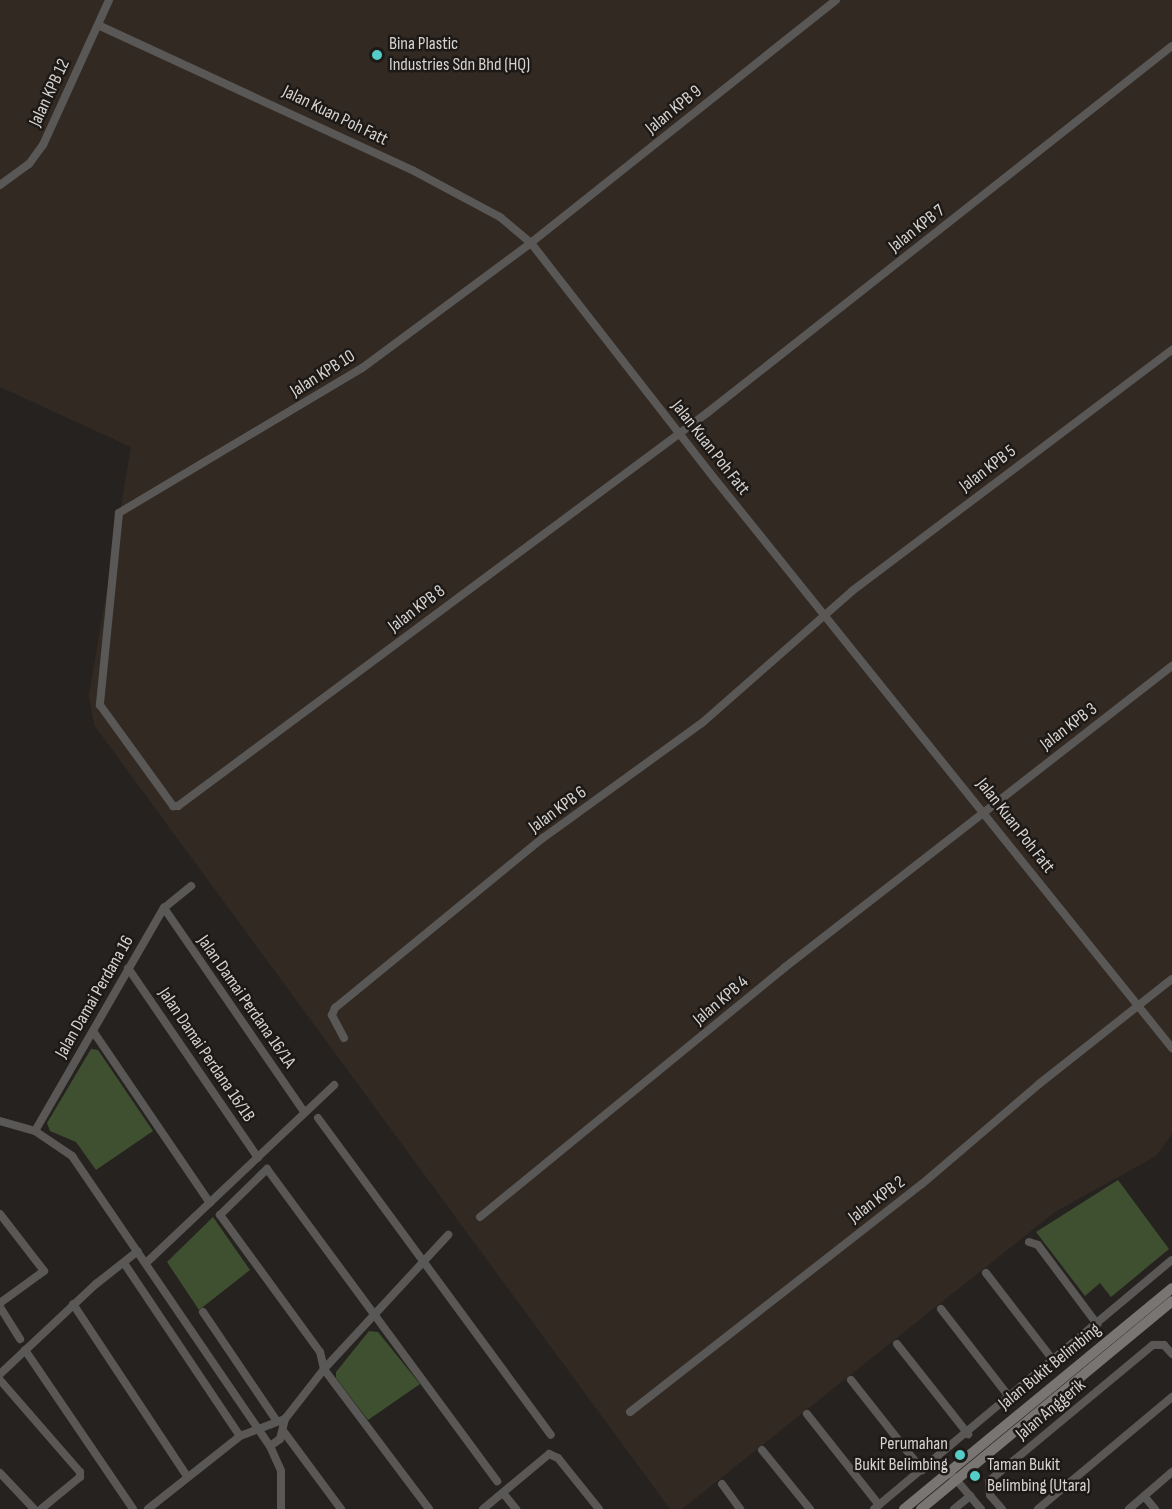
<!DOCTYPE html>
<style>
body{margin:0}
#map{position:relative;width:1172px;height:1509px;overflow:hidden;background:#26221f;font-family:"Sofia Sans Condensed",sans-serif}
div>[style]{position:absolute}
.built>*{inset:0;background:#322922}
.green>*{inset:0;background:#3f5030}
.minor>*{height:8px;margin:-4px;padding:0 4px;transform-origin:4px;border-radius:4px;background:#5a5856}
.secondary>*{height:10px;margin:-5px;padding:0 5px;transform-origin:5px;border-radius:5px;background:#797573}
.dots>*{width:16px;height:16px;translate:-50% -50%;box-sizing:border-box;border:3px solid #1d1916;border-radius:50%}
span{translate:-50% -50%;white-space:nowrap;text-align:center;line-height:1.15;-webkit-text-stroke:5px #1d1916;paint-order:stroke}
.poi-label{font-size:18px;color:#d6d3d1}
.left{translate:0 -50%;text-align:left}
.right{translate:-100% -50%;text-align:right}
.street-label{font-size:18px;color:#d6d3d1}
</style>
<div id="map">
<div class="built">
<i style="clip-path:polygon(0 0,1172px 0,1172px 1134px,1156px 1156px,1055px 1212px,682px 1509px,670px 1509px,94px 725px,89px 695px,131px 447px,0 387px)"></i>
</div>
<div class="green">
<i style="clip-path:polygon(91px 1049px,98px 1050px,153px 1131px,96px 1170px,76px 1142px,50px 1131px,47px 1123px)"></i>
<i style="clip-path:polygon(1118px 1180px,1169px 1249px,1111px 1297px,1100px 1283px,1085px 1296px,1036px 1232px)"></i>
<i style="clip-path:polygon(213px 1217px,250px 1270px,199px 1310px,167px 1262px)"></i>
<i style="clip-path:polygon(369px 1331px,378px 1332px,420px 1384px,368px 1420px,336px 1378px,336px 1372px)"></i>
</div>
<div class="minor">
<i style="left:836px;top:0;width:390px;rotate:141.5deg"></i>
<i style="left:531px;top:243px;width:210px;rotate:143.5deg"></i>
<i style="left:362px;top:368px;width:283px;rotate:149.2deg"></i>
<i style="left:119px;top:513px;width:193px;rotate:95.7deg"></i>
<i style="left:100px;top:705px;width:125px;rotate:54.1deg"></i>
<i style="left:173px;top:806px;width:5px"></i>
<i style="left:178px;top:806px;width:659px;rotate:-36.61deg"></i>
<i style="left:707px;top:413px;width:592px;rotate:-38.28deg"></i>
<i style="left:98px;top:25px;width:348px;rotate:24.8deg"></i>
<i style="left:414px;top:171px;width:98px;rotate:28.1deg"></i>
<i style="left:500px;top:217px;width:40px;rotate:40deg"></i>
<i style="left:531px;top:243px;width:291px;rotate:52.1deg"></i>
<i style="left:710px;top:473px;width:738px;rotate:51.22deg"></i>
<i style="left:0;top:185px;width:36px;rotate:-36deg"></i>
<i style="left:29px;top:164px;width:24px;rotate:-54deg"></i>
<i style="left:43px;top:145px;width:159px;rotate:-65.5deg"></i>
<i style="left:164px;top:908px;width:247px;rotate:55.5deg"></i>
<i style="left:128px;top:968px;width:230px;rotate:55.6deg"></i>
<i style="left:93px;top:1031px;width:208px;rotate:55.8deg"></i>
<i style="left:344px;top:1038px;width:26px;rotate:-118deg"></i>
<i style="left:332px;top:1015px;width:8px;rotate:-67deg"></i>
<i style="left:335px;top:1008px;width:269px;rotate:-39.3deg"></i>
<i style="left:543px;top:838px;width:196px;rotate:-35.9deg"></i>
<i style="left:702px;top:723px;width:200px;rotate:-41.3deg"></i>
<i style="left:852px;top:591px;width:401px;rotate:-37deg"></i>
<i style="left:318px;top:1118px;width:393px;rotate:53.7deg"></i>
<i style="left:0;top:1121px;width:36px;rotate:16deg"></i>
<i style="left:35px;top:1131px;width:45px;rotate:34deg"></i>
<i style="left:72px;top:1156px;width:351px;rotate:55.7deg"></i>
<i style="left:270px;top:1446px;width:27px;rotate:66deg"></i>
<i style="left:281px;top:1471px;width:38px;rotate:90deg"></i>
<i style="left:35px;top:1131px;width:258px;rotate:-60deg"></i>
<i style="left:164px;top:908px;width:35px;rotate:-39deg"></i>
<i style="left:0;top:1214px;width:72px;rotate:52.3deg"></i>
<i style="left:44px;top:1271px;width:54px;rotate:144deg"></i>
<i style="left:480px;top:1217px;width:393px;rotate:-39.3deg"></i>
<i style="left:784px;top:968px;width:492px;rotate:-37.9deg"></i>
<i style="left:1029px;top:1242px;width:9px;rotate:18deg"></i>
<i style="left:1038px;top:1245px;width:99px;rotate:53.2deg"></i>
<i style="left:124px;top:1263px;width:208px;rotate:56.2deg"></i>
<i style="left:146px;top:1263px;width:259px;rotate:-43.4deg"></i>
<i style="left:986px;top:1273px;width:110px;rotate:52.4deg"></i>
<i style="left:73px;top:1304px;width:206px;rotate:56.5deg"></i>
<i style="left:0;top:1307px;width:38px;rotate:58deg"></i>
<i style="left:941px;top:1309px;width:113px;rotate:52.2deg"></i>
<i style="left:203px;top:1312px;width:130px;rotate:55.9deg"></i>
<i style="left:897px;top:1344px;width:115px;rotate:51.7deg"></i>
<i style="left:25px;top:1350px;width:192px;rotate:55.8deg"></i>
<i style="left:0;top:1374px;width:132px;rotate:-43.2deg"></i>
<i style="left:96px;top:1284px;width:53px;rotate:-38.2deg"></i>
<i style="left:0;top:1380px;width:122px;rotate:49deg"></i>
<i style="left:80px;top:1472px;width:5px;rotate:90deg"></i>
<i style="left:80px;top:1477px;width:50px;rotate:140.6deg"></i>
<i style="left:851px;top:1380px;width:115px;rotate:51.7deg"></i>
<i style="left:630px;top:1412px;width:370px;rotate:-38deg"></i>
<i style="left:922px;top:1184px;width:154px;rotate:-40.5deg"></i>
<i style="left:1039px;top:1084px;width:169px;rotate:-38.3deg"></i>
<i style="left:807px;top:1414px;width:116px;rotate:51.6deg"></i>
<i style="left:284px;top:1432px;width:96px;rotate:53.5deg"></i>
<i style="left:270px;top:1446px;width:12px;rotate:-35deg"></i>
<i style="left:280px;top:1439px;width:21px;rotate:-76deg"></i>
<i style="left:285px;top:1419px;width:63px;rotate:-52deg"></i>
<i style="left:324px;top:1369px;width:183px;rotate:-47.2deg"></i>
<i style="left:762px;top:1450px;width:76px;rotate:50.9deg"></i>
<i style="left:0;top:1473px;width:50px;rotate:46.6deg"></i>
<i style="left:953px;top:1476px;width:43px;rotate:49.7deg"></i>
<i style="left:722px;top:1484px;width:31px;rotate:54deg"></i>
<i style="left:503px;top:1493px;width:21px;rotate:51deg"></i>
<i style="left:1144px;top:1496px;width:17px;rotate:50deg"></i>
<i style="left:148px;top:1509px;width:117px;rotate:-38.4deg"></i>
<i style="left:240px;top:1436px;width:48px;rotate:-20.7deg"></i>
<i style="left:429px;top:1509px;width:175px;rotate:-126.9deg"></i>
<i style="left:324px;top:1369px;width:17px;rotate:-103deg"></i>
<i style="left:320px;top:1352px;width:170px;rotate:-126.1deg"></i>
<i style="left:220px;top:1215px;width:66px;rotate:-44.4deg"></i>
<i style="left:267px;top:1169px;width:388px;rotate:53.6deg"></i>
<i style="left:483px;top:1509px;width:86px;rotate:-39.8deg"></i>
<i style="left:549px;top:1454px;width:10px;rotate:24deg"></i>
<i style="left:558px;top:1458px;width:65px;rotate:51.2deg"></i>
<i style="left:874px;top:1509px;width:388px;rotate:-39.9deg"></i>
<i style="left:954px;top:1509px;width:21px;rotate:-39deg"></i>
<i style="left:1002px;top:1509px;width:18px;rotate:-131deg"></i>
<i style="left:990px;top:1495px;width:14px;rotate:-94deg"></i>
<i style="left:989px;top:1481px;width:213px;rotate:-39.7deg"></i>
<i style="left:1153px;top:1345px;width:11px"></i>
<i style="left:1164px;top:1345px;width:12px;rotate:48deg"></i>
<i style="left:1038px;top:1509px;width:175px;rotate:-39.9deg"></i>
<i style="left:1129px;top:1509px;width:57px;rotate:-40.7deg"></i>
</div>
<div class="secondary">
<i style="left:904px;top:1509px;width:347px;rotate:-39.5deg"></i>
<i style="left:921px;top:1509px;width:326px;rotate:-39.6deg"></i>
</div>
<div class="dots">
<i style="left:377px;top:55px;background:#54cdc8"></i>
<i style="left:960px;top:1455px;background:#54cdc8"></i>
<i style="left:975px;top:1476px;background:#54cdc8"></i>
</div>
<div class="poi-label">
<span class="left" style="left:389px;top:55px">Bina Plastic<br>Industries Sdn Bhd (HQ)</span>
<span class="right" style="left:948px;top:1455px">Perumahan<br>Bukit Belimbing</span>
<span class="left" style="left:987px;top:1476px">Taman Bukit<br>Belimbing (Utara)</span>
</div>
<div class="street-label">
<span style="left:50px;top:93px;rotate:-65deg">Jalan KPB 12</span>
<span style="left:674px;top:110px;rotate:-39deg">Jalan KPB 9</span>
<span style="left:335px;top:116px;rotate:26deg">Jalan Kuan Poh Fatt</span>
<span style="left:917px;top:229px;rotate:-38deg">Jalan KPB 7</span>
<span style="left:323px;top:374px;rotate:-32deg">Jalan KPB 10</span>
<span style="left:710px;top:448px;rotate:52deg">Jalan Kuan Poh Fatt</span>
<span style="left:988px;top:469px;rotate:-37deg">Jalan KPB 5</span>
<span style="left:417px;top:609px;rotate:-37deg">Jalan KPB 8</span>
<span style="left:1069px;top:727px;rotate:-37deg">Jalan KPB 3</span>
<span style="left:558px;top:810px;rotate:-36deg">Jalan KPB 6</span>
<span style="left:1015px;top:826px;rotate:52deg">Jalan Kuan Poh Fatt</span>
<span style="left:95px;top:997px;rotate:-60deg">Jalan Damai Perdana 16</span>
<span style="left:721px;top:1001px;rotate:-40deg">Jalan KPB 4</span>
<span style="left:246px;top:1002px;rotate:55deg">Jalan Damai Perdana 16/1A</span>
<span style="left:206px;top:1055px;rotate:56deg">Jalan Damai Perdana 16/1B</span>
<span style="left:877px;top:1200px;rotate:-37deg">Jalan KPB 2</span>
<span style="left:1050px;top:1367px;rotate:-39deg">Jalan Bukit Belimbing</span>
<span style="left:1051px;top:1410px;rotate:-40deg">Jalan Anggerik</span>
</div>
</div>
